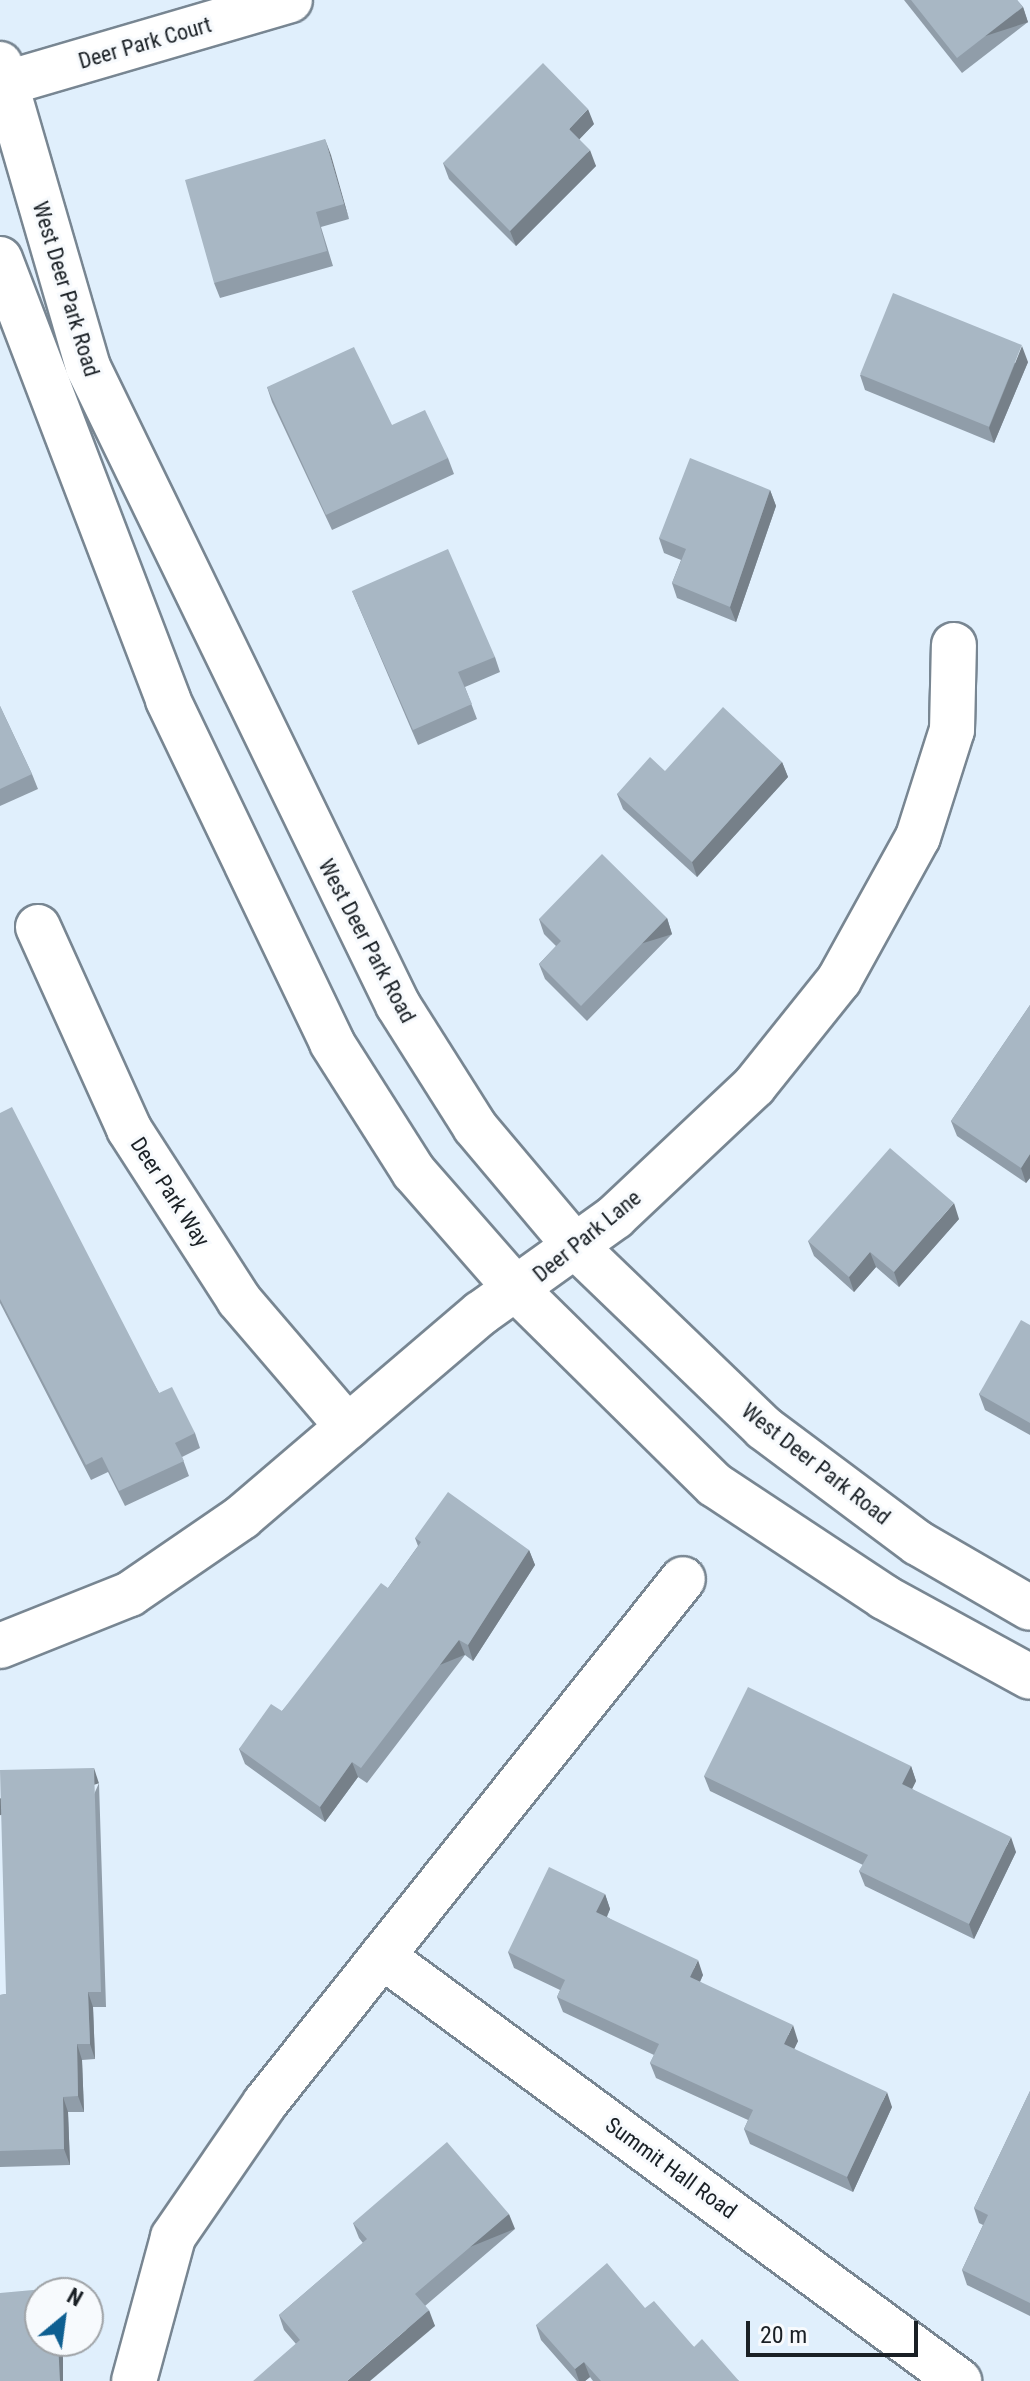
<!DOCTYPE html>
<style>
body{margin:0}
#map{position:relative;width:1030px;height:2381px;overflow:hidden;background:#e0effc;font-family:"Roboto Condensed",sans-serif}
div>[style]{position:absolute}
.roads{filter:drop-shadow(2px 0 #788692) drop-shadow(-2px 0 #788692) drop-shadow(0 2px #788692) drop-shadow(0 -2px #788692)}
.minor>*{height:44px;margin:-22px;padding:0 22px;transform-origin:22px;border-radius:22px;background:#fff}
.wall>*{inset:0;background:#909da9}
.shaded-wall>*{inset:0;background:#768089;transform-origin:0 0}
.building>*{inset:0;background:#a8b7c4;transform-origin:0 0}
span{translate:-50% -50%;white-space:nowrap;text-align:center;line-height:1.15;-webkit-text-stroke:6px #f7fafd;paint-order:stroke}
.street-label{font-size:22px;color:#1a2025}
.north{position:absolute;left:24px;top:2277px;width:80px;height:80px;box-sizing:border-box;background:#f7fafd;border:2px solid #9fa3a7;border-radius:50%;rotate:29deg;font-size:22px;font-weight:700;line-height:32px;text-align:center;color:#1a2025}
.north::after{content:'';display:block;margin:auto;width:28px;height:36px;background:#0e5f91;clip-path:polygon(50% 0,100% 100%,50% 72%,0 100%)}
.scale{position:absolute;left:746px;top:2321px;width:172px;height:36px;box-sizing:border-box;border:4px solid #1a2025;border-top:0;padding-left:10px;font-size:24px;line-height:28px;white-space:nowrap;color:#1a2025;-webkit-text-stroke:6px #f7fafd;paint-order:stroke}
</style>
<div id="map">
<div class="roads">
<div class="minor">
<i style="left:0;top:64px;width:316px;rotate:73.8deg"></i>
<i style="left:88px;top:367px;width:709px;rotate:64.09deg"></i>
<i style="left:398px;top:1005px;width:144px;rotate:57.7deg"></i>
<i style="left:475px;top:1127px;width:157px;rotate:49.9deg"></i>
<i style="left:576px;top:1247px;width:261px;rotate:43.9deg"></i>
<i style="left:764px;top:1428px;width:192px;rotate:36.8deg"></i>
<i style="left:918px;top:1543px;width:129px;rotate:30.1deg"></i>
<i style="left:0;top:85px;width:302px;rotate:-16.3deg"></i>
<i style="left:0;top:259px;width:472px;rotate:69.1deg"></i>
<i style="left:168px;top:700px;width:380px;rotate:64.4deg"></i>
<i style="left:332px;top:1043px;width:153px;rotate:57.6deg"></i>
<i style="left:414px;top:1172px;width:158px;rotate:48.8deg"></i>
<i style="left:518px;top:1291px;width:276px;rotate:44.6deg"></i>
<i style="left:715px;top:1485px;width:203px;rotate:33.5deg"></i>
<i style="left:884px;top:1597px;width:166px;rotate:28.7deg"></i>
<i style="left:38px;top:927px;width:222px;rotate:65.7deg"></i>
<i style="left:129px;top:1129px;width:203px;rotate:57.2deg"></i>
<i style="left:239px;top:1300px;width:167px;rotate:49.4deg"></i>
<i style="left:0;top:1646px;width:140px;rotate:-21.8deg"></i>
<i style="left:130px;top:1594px;width:136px;rotate:-34.5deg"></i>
<i style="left:242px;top:1517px;width:314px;rotate:-40.5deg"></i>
<i style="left:481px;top:1313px;width:165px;rotate:-35.6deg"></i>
<i style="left:615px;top:1217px;width:191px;rotate:-43.3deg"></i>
<i style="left:754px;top:1086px;width:136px;rotate:-51.3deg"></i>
<i style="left:839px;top:980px;width:163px;rotate:-61.1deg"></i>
<i style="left:918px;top:837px;width:112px;rotate:-72.4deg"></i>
<i style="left:952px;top:730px;width:85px;rotate:-88.7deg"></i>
<i style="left:382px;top:1956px;width:717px;rotate:36.37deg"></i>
<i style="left:134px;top:2381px;width:149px;rotate:-74.8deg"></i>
<i style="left:173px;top:2237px;width:163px;rotate:-55.5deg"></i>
<i style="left:265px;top:2103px;width:670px;rotate:-51.42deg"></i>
</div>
</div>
<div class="wall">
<i style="clip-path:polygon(904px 0,1017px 0,1023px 7px,1028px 22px,962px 73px)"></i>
<i style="clip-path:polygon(594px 124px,579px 139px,596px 166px,516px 246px,449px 179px,443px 163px)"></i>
<i style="clip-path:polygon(325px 139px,349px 219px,321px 227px,333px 266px,220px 298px,214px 283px)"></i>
<i style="clip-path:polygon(1028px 362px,994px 443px,865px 390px,860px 375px)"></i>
<i style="clip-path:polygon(267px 387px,392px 425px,448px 458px,454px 474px,332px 530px,272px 402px)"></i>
<i style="clip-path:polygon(770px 490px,776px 506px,736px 622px,677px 598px,672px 583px,681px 560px,664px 553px,659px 538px)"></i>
<i style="clip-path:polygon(352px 591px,495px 657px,500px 672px,465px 687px,477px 719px,418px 745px)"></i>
<i style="clip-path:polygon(0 706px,32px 774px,38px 789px,0 806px)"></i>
<i style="clip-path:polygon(782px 762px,788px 777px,697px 877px,623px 809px,617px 794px,665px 771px)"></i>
<i style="clip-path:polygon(667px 918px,672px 934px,587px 1021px,545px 979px,539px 964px,556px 946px,544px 934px,539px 919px)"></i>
<i style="clip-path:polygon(1030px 1005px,1030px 1178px,1026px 1183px,957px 1136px,951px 1121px)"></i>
<i style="clip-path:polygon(0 1113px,159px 1393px,195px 1433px,200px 1448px,182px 1457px,189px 1476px,125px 1506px,108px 1472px,91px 1480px,0 1303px)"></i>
<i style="clip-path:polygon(959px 1219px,899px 1287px,876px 1267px,854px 1292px,814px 1256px,808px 1241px)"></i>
<i style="clip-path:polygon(1030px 1325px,1030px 1435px,985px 1410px,979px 1394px)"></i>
<i style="clip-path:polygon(415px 1538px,529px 1550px,535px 1565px,473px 1661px,465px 1655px,367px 1783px,358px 1777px,325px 1822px,245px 1764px,239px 1749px,282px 1711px,388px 1588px,418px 1546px)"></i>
<i style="clip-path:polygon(911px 1766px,916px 1781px,912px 1789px,1016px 1852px,974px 1939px,865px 1886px,859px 1871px,863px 1865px,710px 1791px,704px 1776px)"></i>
<i style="clip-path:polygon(99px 1783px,106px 2007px,93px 2007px,95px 2059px,82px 2060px,84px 2112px,68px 2112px,70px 2165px,0 2167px,0 1995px,6px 1994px)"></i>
<i style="clip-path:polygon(605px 1894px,610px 1909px,607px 1917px,703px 1975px,700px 1982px,798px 2041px,794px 2049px,892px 2107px,853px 2192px,750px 2144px,744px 2129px,748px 2120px,656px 2078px,650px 2063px,654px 2055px,563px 2012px,557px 1997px,560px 1990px,514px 1968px,508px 1952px)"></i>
<i style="clip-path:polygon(1030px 2091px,1030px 2316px,967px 2285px,962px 2270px,983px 2225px,979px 2223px,974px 2208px)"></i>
<i style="clip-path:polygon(353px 2223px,515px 2229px,425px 2306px,435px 2326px,296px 2344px,284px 2330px,279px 2315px,363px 2243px,359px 2238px)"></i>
<i style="clip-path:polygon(645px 2308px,694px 2347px,739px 2381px,593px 2381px,590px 2377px,585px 2381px,577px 2381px,541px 2340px,536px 2325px)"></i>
</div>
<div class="shaded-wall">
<i style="left:1023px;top:7px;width:16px;height:83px;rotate:72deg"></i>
<i style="clip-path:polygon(588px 109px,594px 124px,575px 144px,569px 129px)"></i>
<i style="clip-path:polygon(325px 139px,331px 155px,349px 219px,344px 204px)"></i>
<i style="clip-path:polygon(590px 150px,596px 166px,516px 246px,510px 231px)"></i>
<i style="clip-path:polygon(1022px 346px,1028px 362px,994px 443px,989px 428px)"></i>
<i style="clip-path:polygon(770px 490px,776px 506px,736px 622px,730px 607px)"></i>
<i style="clip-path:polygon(782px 762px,788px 777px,697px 877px,692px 862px)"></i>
<i style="left:667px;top:918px;width:17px;height:123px;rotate:73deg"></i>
<i style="clip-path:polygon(1030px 1154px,1030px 1178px,1026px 1183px,1021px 1168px)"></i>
<i style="clip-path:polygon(954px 1203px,959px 1219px,899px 1287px,894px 1272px)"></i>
<i style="clip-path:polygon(870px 1252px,876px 1267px,854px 1292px,849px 1277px)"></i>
<i style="clip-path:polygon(529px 1550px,535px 1565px,473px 1661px,468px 1645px)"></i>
<i style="left:459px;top:1640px;width:16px;height:161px;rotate:68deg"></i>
<i style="clip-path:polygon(352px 1762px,358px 1777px,325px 1822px,320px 1807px)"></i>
<i style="clip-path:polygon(911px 1766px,916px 1781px,907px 1799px,902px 1784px)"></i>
<i style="left:94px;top:1768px;width:16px;height:224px;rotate:72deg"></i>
<i style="clip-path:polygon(1011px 1837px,1016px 1852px,974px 1939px,969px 1924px)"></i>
<i style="clip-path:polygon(605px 1894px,610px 1909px,602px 1927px,596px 1912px)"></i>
<i style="clip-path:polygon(698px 1960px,703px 1975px,695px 1992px,690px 1977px)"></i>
<i style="clip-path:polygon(88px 1992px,93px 2007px,95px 2059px,90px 2044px)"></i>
<i style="clip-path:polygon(793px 2025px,798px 2041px,789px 2060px,784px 2044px)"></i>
<i style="clip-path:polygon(77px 2044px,82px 2060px,84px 2112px,78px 2096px)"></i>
<i style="clip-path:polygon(887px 2092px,892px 2107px,853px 2192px,847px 2177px)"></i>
<i style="clip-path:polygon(63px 2097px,68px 2112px,70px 2165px,64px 2149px)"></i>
<i style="left:509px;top:2214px;width:16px;height:123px;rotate:68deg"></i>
<i style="clip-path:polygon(429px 2310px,435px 2326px,370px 2381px,347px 2381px)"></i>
<i style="left:58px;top:2341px;width:5px;height:40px"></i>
<i style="clip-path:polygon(584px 2362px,590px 2377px,585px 2381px,579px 2381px,575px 2369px)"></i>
</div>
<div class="building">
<i style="clip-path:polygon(911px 0,1017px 0,1023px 7px,957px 58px)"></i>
<i style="clip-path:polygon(543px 63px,588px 109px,569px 129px,590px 150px,510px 231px,443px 163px)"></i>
<i style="clip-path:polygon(325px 139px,344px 204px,316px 212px,327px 251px,214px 283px,185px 180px)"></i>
<i style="left:893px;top:293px;width:139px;height:88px;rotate:22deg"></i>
<i style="clip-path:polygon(354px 347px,392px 425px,425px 410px,448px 458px,326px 515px,267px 387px)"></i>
<i style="clip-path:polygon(690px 458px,770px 490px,730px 607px,672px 583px,686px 549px,659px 538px)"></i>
<i style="clip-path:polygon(448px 549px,495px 657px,458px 672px,472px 704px,413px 730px,352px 591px)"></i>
<i style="clip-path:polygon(0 706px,32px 774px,0 789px)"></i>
<i style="clip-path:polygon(723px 707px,782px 762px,692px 862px,617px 794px,650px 757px,665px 771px)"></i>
<i style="clip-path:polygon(602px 854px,667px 918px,581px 1006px,539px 964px,561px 941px,539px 919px)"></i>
<i style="clip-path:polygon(1030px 1005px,1030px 1154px,1021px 1168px,951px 1121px)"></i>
<i style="clip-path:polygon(12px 1107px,159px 1393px,172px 1387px,195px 1433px,175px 1443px,184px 1461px,119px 1491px,102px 1457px,86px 1465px,0 1299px,0 1113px)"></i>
<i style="clip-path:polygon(890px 1148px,954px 1203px,894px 1272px,870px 1252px,849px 1277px,808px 1241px)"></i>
<i style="clip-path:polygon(1021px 1320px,1030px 1325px,1030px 1423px,979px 1394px)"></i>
<i style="clip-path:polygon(448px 1492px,529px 1550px,468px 1645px,459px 1640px,361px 1768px,352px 1762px,320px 1807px,239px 1749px,271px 1704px,282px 1711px,381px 1583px,388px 1588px,421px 1542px,415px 1538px)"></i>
<i style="clip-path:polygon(748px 1687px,911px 1766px,902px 1784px,1011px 1837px,969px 1924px,859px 1871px,868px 1855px,704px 1776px)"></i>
<i style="clip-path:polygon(94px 1768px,101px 1992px,88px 1992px,90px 2044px,77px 2044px,78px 2096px,63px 2097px,64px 2149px,0 2151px,0 1995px,6px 1994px,0 1770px)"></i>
<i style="clip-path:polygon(549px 1867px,605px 1894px,596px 1912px,698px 1960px,690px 1977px,793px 2025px,784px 2044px,887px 2092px,847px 2177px,744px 2129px,753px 2110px,650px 2063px,659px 2044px,557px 1997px,565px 1980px,508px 1952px)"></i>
<i style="clip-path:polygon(1030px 2091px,1030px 2303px,962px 2270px,988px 2215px,974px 2208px)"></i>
<i style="clip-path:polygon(447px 2142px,509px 2214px,415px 2294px,429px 2310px,347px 2381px,253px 2381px,300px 2340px,279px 2315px,367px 2239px,353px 2223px)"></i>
<i style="clip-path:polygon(607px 2263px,645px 2308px,654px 2301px,694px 2347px,702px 2339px,739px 2381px,601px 2381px,584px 2362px,575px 2369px,536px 2325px)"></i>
<i style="clip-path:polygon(55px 2288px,55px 2293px,40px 2293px,40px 2341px,58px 2341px,60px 2381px,0 2381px,0 2293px)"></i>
</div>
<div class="street-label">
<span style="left:145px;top:43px;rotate:-16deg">Deer Park Court</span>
<span style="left:66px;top:289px;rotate:73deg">West Deer Park Road</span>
<span style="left:367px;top:941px;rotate:62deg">West Deer Park Road</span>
<span style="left:170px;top:1192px;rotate:57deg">Deer Park Way</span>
<span style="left:587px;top:1236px;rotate:-39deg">Deer Park Lane</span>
<span style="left:816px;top:1464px;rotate:38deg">West Deer Park Road</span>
<span style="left:671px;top:2168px;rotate:36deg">Summit Hall Road</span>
</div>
<div class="north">N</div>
<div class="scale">20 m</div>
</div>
